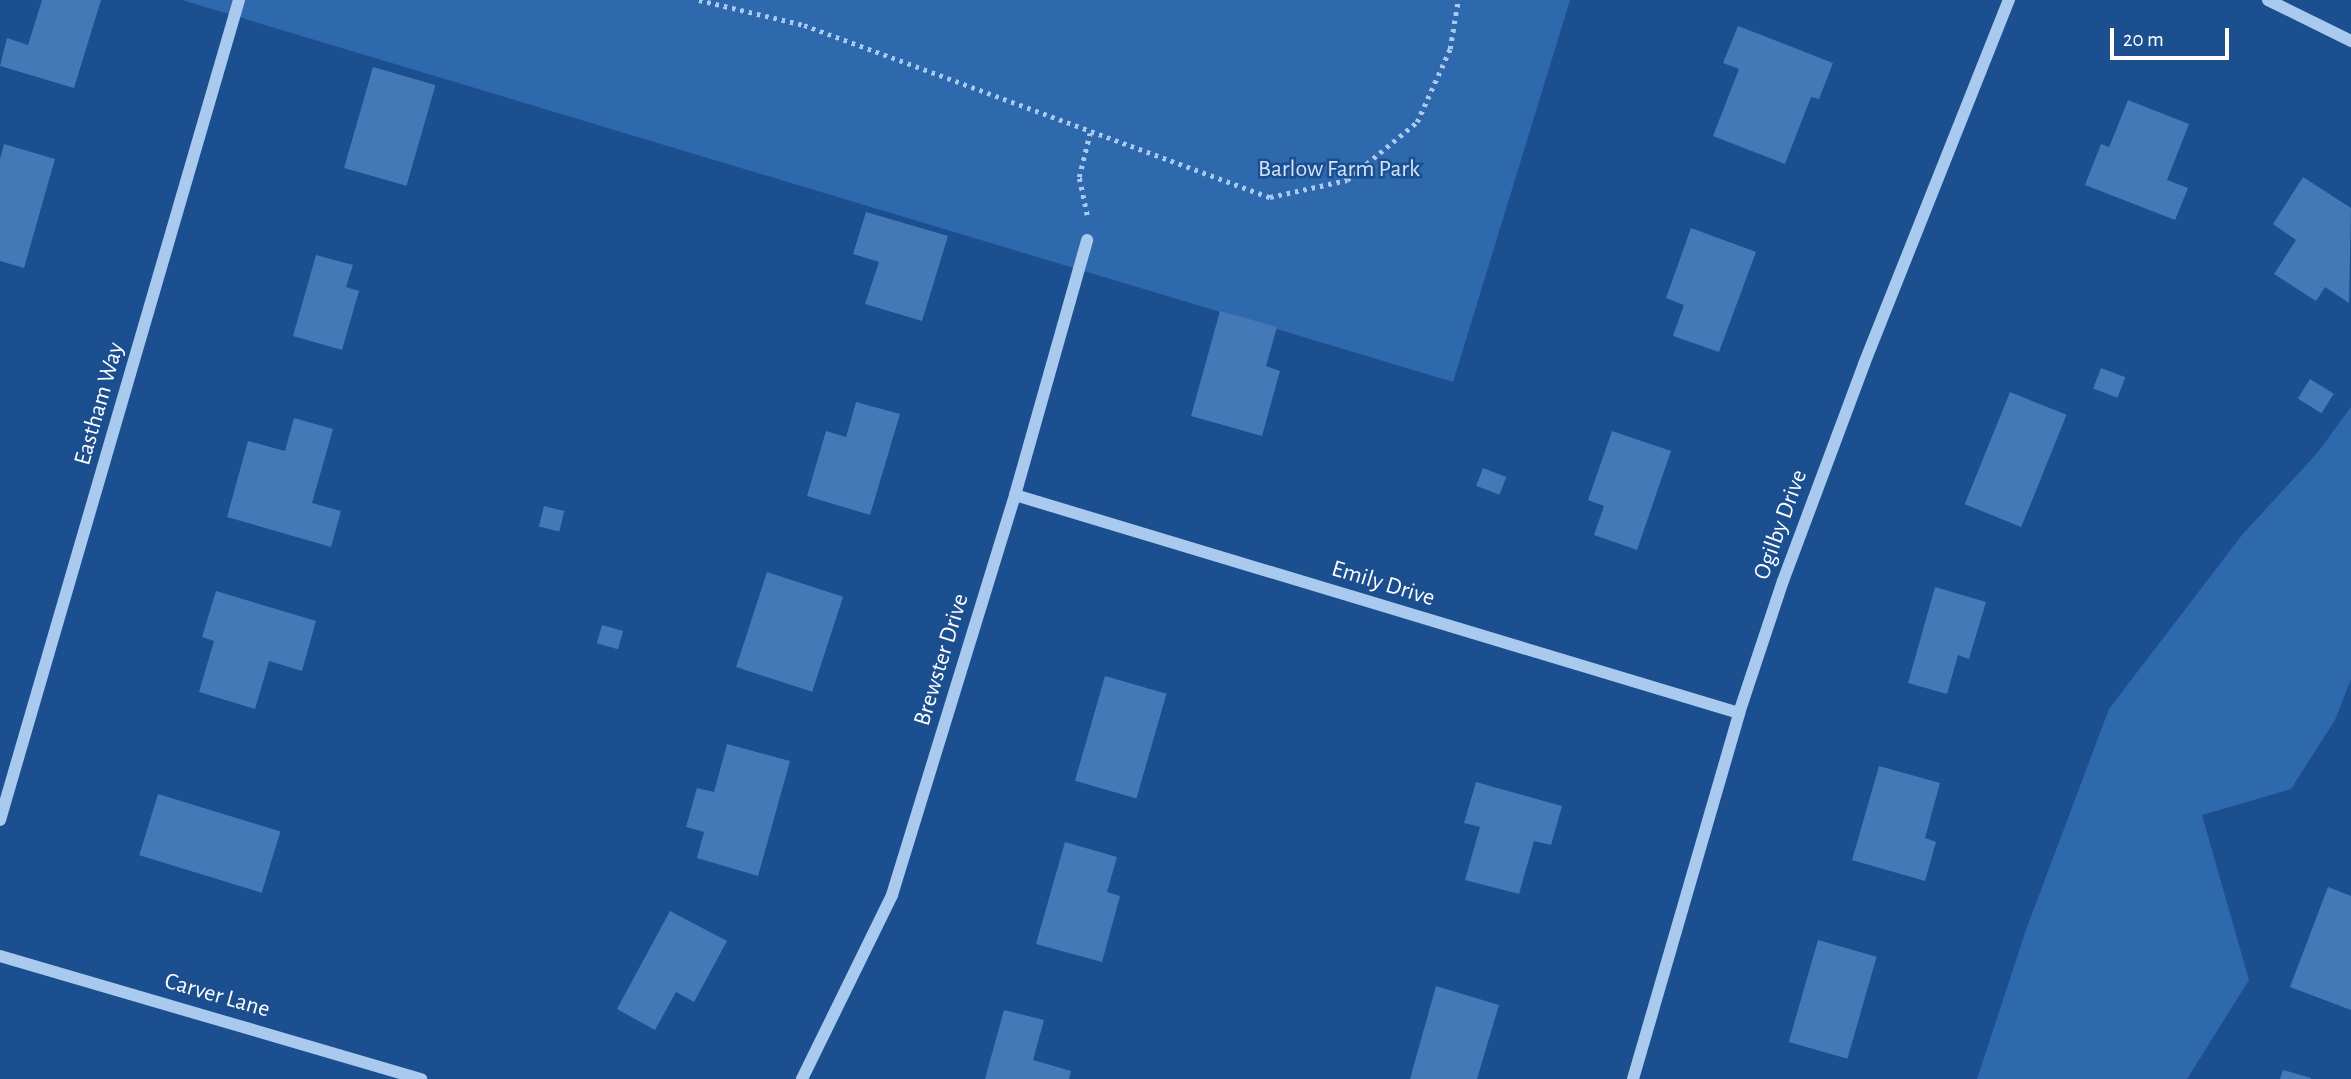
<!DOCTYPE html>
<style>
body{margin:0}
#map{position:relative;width:2351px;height:1079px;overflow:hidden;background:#1b4f8f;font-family:"Alegreya Sans",sans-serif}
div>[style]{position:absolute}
.green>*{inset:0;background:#2e69ad}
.building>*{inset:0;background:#4478b7;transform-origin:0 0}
.path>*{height:4.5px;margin-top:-2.25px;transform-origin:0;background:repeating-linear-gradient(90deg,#a9c9ee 0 3.5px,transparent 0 8.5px)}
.minor>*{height:12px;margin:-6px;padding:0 6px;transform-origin:6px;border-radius:6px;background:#a9c9ee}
span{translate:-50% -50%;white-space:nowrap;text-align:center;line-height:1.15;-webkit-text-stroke:5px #1b4f8f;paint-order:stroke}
.park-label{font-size:24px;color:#cfe3fa}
.street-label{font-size:24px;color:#fff}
.scale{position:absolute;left:2110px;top:28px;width:119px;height:32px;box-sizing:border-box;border:4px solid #fff;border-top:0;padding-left:9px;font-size:21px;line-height:24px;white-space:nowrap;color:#fff;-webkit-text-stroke:5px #1b4f8f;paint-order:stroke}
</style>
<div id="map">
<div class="green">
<i style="clip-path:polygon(182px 0,1570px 0,1453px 382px)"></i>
<i style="clip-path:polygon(2351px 407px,2351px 679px,2335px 720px,2291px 789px,2202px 815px,2249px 980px,2187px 1079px,1977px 1079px,2026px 930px,2109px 709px,2242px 535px,2318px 452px)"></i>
</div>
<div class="building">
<i style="clip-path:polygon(42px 0,101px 0,74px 88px,0 66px,7px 38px,28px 45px)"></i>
<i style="clip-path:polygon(1738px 26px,1833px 63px,1819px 99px,1811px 97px,1785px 164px,1713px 136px,1739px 69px,1723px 63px)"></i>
<i style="left:373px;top:67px;width:65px;height:105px;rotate:16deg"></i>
<i style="clip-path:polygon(2128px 100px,2189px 124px,2167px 180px,2188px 188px,2175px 220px,2085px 185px,2101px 144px,2109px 147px,2110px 145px)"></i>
<i style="clip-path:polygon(4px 144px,55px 159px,24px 268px,0 261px,0 159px)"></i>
<i style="clip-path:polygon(2303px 177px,2351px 208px,2349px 303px,2325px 287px,2316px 301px,2274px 274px,2296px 240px,2273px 224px)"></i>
<i style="clip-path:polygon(866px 212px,948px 236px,922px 321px,865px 304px,879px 262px,853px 254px)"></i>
<i style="clip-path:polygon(1691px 228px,1756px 252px,1719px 352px,1673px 336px,1684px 305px,1666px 298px)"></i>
<i style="clip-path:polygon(316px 255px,353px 265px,346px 287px,359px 291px,342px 350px,293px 336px)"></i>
<i style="clip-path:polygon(1220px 311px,1277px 327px,1266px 366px,1280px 371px,1262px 436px,1191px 416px)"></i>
<i style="left:2101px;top:368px;width:26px;height:22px;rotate:21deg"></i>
<i style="left:2310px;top:379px;width:28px;height:23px;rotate:32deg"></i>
<i style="left:2010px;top:392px;width:61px;height:121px;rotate:22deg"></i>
<i style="clip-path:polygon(856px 402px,900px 414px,870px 515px,807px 496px,826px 431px,846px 437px)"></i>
<i style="clip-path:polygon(294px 418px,333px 429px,312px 503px,341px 511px,331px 547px,227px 517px,248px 441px,285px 451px)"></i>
<i style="clip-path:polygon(1612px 431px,1671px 451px,1637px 550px,1594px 535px,1604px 506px,1588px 500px)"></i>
<i style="left:1483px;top:468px;width:25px;height:19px;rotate:21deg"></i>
<i style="left:544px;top:506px;width:21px;height:21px;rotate:14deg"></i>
<i style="left:767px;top:572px;width:80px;height:100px;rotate:18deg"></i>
<i style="clip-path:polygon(1935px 587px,1986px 602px,1969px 659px,1958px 655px,1947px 694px,1908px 683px)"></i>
<i style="clip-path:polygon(216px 591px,316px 621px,302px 671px,269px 661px,255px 709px,199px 692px,214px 641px,202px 637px)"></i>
<i style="left:602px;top:625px;width:22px;height:19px;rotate:16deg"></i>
<i style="left:1105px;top:676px;width:64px;height:109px;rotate:16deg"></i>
<i style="clip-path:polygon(727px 744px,790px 761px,758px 876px,697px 858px,704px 832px,686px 827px,697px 788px,714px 792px)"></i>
<i style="clip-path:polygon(1879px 766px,1940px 783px,1925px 838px,1936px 842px,1925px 881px,1852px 860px)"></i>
<i style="clip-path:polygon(1476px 782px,1562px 806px,1551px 845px,1534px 841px,1519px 894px,1465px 880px,1480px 827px,1464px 823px)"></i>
<i style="left:158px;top:794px;width:128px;height:64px;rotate:17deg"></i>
<i style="clip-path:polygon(1065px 842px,1117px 857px,1107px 892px,1120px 896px,1102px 962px,1036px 944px)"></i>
<i style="clip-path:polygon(2328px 887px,2351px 896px,2351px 1010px,2290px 987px)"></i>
<i style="clip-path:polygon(670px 911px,727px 941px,694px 1002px,676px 992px,655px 1030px,617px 1009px)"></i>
<i style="left:1818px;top:940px;width:61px;height:106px;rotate:16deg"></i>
<i style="clip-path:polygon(1436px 986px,1499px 1005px,1477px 1079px,1410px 1079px)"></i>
<i style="clip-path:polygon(1004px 1010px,1044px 1020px,1033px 1060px,1071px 1071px,1069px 1079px,985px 1079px)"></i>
<i style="clip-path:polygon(2283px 1070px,2311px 1078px,2311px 1079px,2280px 1079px)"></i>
</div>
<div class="path">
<i style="left:699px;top:0;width:108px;rotate:13.4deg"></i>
<i style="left:804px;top:25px;width:497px;rotate:20.3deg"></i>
<i style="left:1270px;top:197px;width:79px;rotate:-12.4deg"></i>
<i style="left:1347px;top:180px;width:91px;rotate:-39.6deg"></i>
<i style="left:1417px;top:122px;width:80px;rotate:-65.7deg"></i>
<i style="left:1450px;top:49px;width:50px;rotate:-80.7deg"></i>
<i style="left:1087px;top:215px;width:39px;rotate:-102deg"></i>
<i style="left:1079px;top:177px;width:45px;rotate:-76deg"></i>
</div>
<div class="minor">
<i style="left:2268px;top:0;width:93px;rotate:26.3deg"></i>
<i style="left:1015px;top:495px;width:756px;rotate:16.76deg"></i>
<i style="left:0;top:820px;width:854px;rotate:-73.75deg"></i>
<i style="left:0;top:956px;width:439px;rotate:16.3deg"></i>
<i style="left:802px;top:1079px;width:205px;rotate:-63.9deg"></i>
<i style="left:892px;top:895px;width:418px;rotate:-72.9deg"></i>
<i style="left:1015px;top:495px;width:265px;rotate:-74.2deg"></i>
<i style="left:1633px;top:1079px;width:381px;rotate:-73.8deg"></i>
<i style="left:1739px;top:713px;width:139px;rotate:-71.6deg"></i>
<i style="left:1783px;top:581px;width:232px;rotate:-69.5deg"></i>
<i style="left:1864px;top:364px;width:392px;rotate:-68.3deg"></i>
</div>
<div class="park-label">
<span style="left:1339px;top:170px">Barlow Farm Park</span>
</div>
<div class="street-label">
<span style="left:100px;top:404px;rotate:-74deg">Eastham Way</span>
<span style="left:1781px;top:525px;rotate:-70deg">Ogilby Drive</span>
<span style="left:1383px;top:584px;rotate:17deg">Emily Drive</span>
<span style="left:942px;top:660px;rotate:-73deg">Brewster Drive</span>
<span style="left:217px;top:996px;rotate:16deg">Carver Lane</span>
</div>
<div class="scale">20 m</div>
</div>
